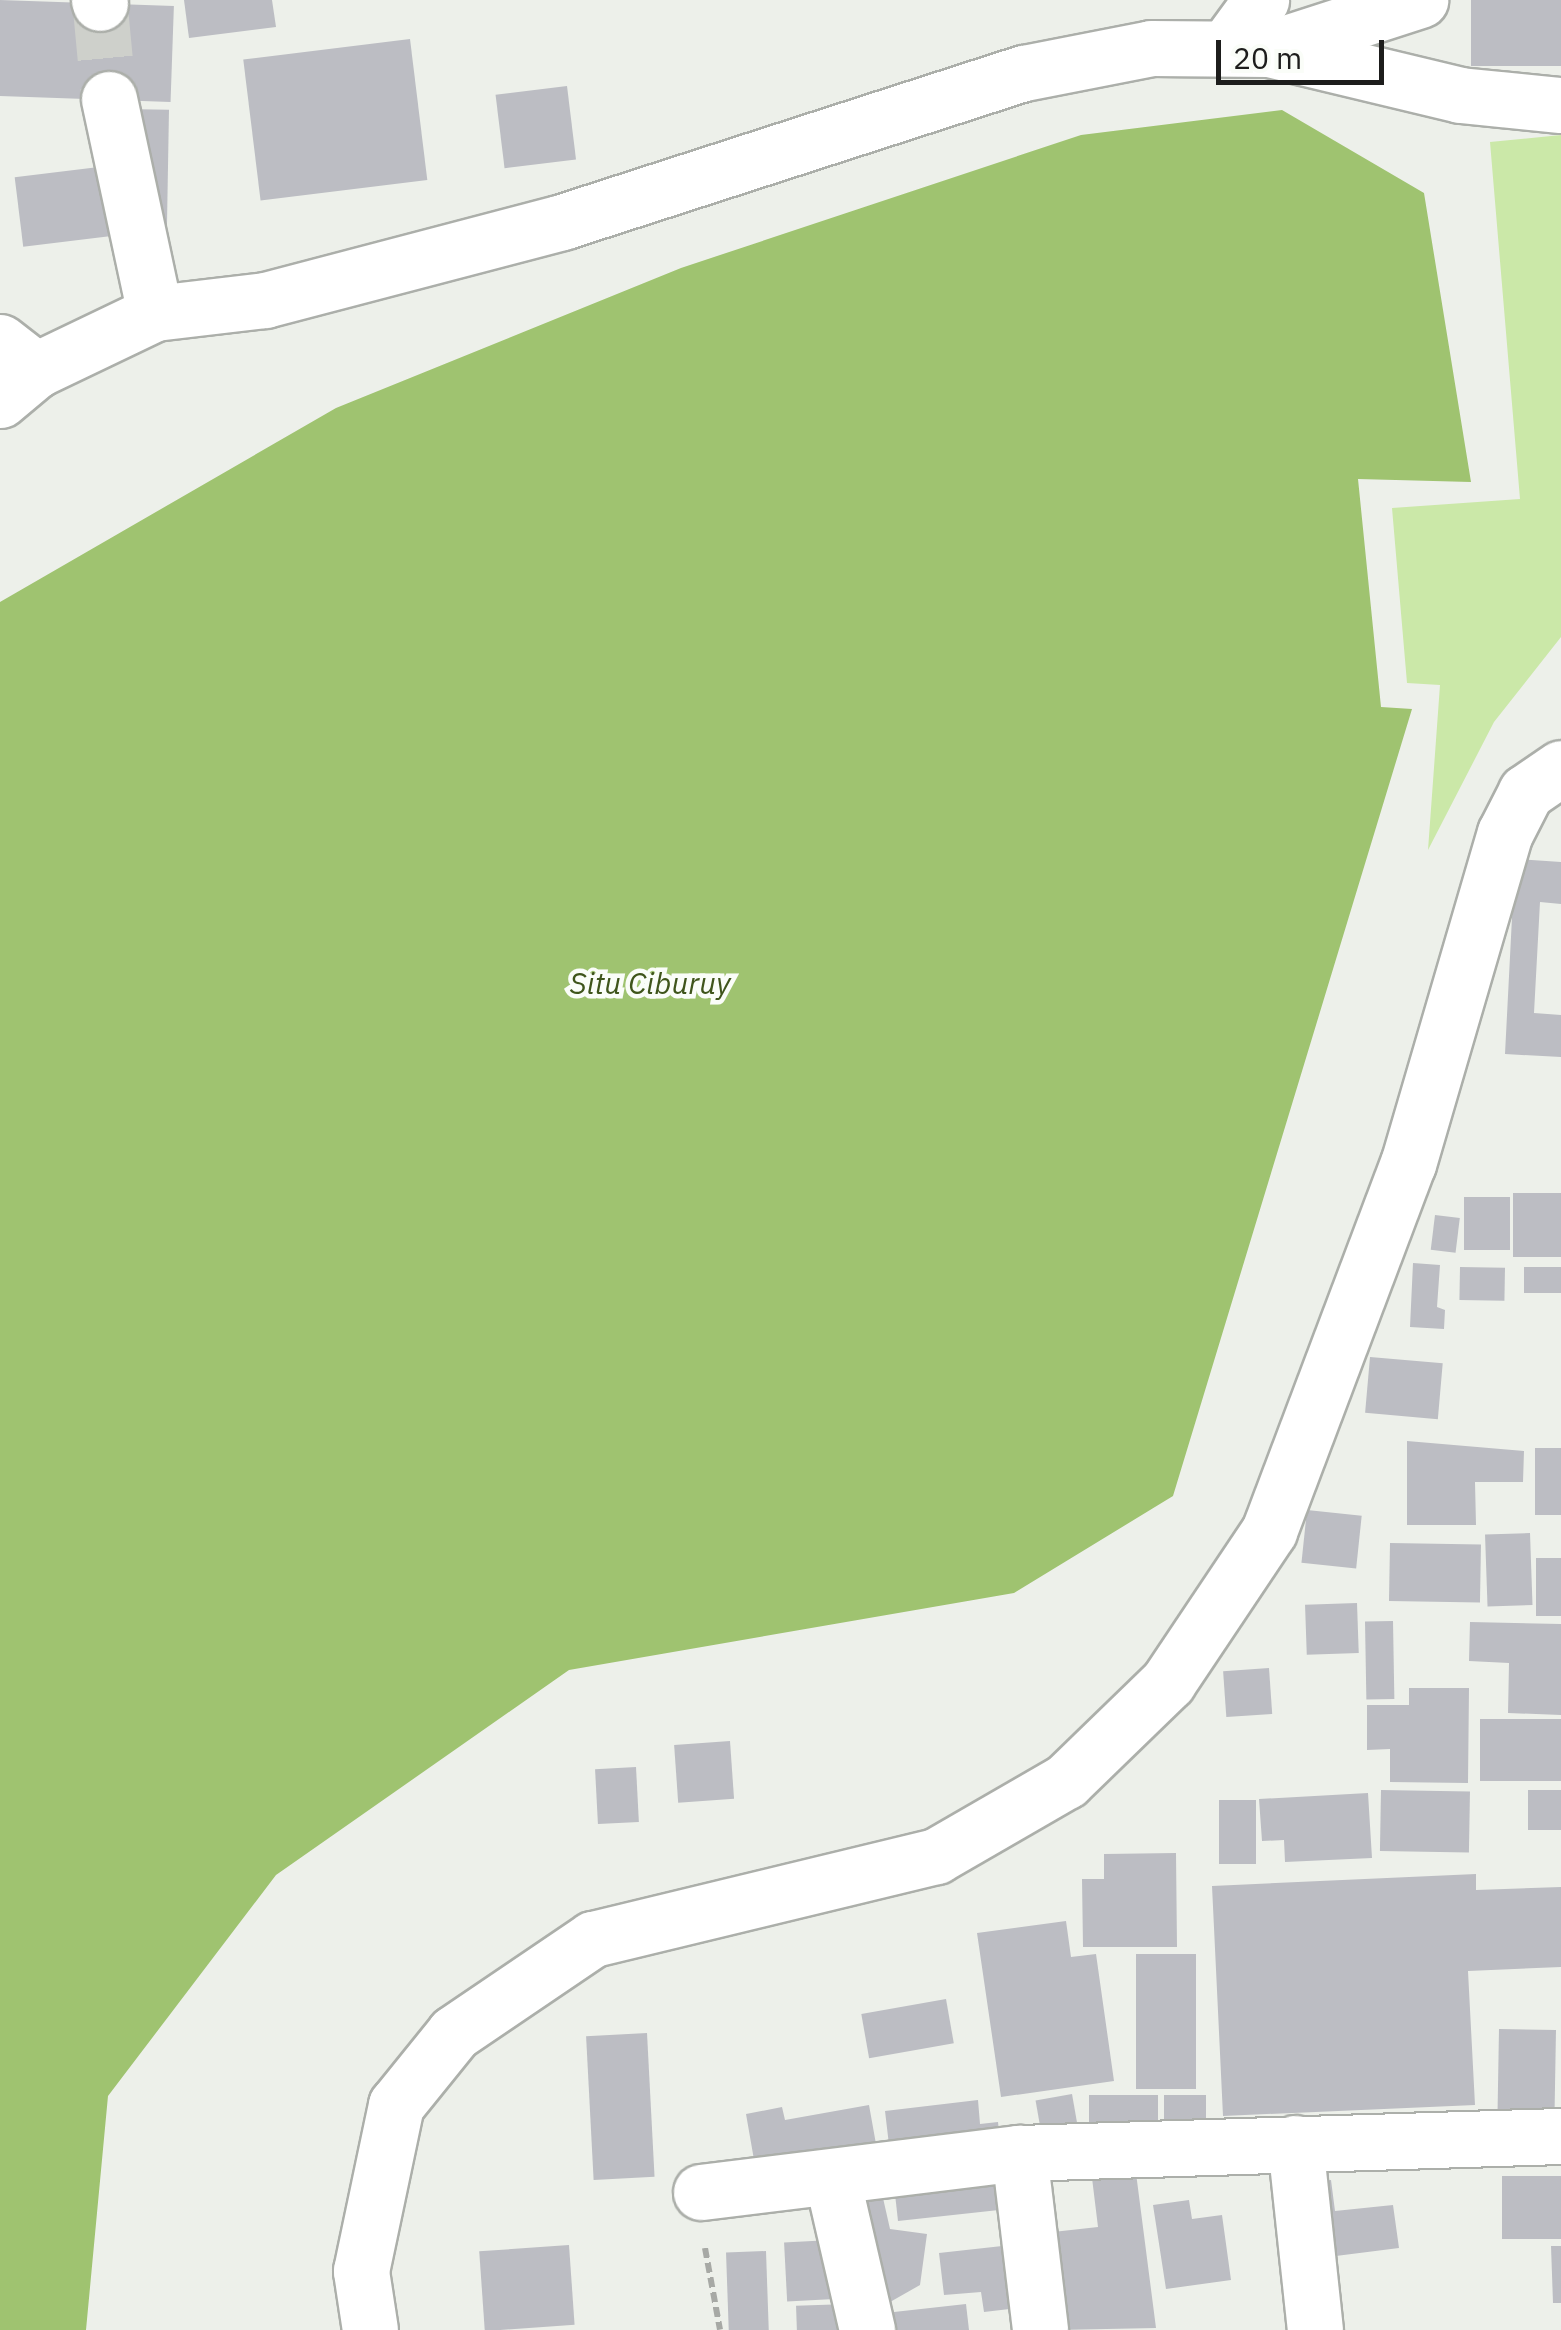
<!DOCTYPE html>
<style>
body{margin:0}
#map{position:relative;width:1561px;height:2330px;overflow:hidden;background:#edf0ea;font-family:"IBM Plex Sans",sans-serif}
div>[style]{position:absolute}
.green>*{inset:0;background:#cbe8a8}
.water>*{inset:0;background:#9fc370}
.building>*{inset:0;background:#bcbdc3;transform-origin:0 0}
.minor-tunnel>*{height:55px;margin-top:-27.5px;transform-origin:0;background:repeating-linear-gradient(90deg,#ced0cb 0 55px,transparent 0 83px)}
.path>*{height:6px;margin-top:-3px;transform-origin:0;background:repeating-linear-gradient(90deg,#a7a9a5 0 10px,transparent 0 15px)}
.roads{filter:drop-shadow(2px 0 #acafaa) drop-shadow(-2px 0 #acafaa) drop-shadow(0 2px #acafaa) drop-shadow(0 -2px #acafaa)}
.minor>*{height:55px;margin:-27.5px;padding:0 27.5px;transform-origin:27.5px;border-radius:27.5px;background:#fff}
span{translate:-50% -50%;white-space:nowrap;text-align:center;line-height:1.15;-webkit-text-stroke:9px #fafdf8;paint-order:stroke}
.water-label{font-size:30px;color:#3f551b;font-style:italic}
.scale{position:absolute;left:1216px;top:40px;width:168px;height:45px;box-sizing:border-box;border:5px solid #1d1d1c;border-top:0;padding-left:12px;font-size:30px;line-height:35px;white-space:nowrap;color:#1d1d1c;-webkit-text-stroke:8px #fafdf8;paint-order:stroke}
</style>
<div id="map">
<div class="green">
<i style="clip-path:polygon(1561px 135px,1561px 637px,1494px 722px,1428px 850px,1440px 685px,1407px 683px,1392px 508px,1520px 499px,1490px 142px)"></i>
</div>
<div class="water">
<i style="clip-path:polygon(1282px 110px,1424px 193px,1471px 482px,1358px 479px,1381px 707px,1412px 709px,1173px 1496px,1014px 1593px,569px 1670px,276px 1875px,108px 2096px,86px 2330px,0 2330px,0 602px,336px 408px,681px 268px,1081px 135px)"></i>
</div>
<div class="building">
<i style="left:0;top:0;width:174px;height:96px;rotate:2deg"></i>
<i style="clip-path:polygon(184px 0,272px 0,276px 27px,189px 38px)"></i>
<i style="left:1471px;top:0;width:90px;height:66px"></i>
<i style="left:410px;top:39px;width:142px;height:168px;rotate:83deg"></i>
<i style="left:567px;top:86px;width:74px;height:72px;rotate:83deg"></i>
<i style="left:123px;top:109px;width:46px;height:150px;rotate:1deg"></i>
<i style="left:107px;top:166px;width:70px;height:93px;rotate:83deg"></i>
<i style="clip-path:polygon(1515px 859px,1561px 862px,1561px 904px,1540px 902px,1534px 1013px,1561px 1015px,1561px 1057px,1505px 1054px)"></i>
<i style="left:1561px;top:1193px;width:64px;height:48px;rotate:90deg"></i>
<i style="left:1464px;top:1197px;width:46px;height:53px"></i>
<i style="left:1435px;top:1215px;width:25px;height:35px;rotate:7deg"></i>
<i style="clip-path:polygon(1413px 1263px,1440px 1265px,1437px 1307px,1445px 1310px,1444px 1329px,1410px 1327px)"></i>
<i style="left:1460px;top:1267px;width:45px;height:33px;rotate:1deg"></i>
<i style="left:1524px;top:1267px;width:37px;height:26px"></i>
<i style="left:1370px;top:1357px;width:73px;height:56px;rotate:5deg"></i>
<i style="clip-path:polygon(1407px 1441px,1524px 1451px,1523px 1482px,1475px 1482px,1476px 1525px,1407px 1525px)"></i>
<i style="left:1561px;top:1448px;width:67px;height:26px;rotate:90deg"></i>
<i style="left:1307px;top:1510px;width:55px;height:53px;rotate:6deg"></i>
<i style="left:1530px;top:1533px;width:72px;height:45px;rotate:88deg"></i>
<i style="left:1390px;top:1543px;width:91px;height:58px;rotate:1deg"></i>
<i style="left:1536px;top:1558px;width:25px;height:58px"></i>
<i style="left:1357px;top:1603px;width:50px;height:52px;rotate:88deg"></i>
<i style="left:1393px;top:1621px;width:78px;height:28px;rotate:89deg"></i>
<i style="clip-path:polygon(1470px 1622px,1561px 1624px,1561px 1715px,1508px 1713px,1509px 1663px,1469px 1661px)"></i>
<i style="left:1269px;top:1668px;width:46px;height:46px;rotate:86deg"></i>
<i style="clip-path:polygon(1409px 1688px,1469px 1688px,1468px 1783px,1390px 1782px,1390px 1749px,1367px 1750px,1367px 1705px,1409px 1705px)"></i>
<i style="left:1480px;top:1719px;width:81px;height:62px"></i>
<i style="left:730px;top:1741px;width:58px;height:56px;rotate:86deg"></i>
<i style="left:636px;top:1767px;width:55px;height:41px;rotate:87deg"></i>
<i style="left:1381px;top:1790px;width:89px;height:61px;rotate:1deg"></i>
<i style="left:1561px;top:1790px;width:40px;height:33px;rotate:90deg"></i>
<i style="clip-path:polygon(1368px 1793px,1372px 1858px,1285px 1862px,1284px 1840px,1262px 1841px,1259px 1799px)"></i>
<i style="left:1219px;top:1800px;width:37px;height:64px"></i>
<i style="clip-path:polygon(1176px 1853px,1177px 1947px,1083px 1947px,1082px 1879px,1104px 1879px,1104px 1854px)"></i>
<i style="clip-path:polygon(1476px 1874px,1476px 1890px,1561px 1887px,1561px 1967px,1468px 1971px,1475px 2105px,1223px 2116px,1212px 1886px)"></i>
<i style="clip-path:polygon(1066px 1921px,1071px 1957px,1096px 1954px,1114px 2081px,1001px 2097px,977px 1933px)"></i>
<i style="left:1136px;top:1954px;width:60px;height:135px"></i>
<i style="left:946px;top:1999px;width:45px;height:86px;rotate:80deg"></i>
<i style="left:1499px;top:2029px;width:57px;height:90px;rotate:1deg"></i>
<i style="left:647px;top:2033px;width:144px;height:61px;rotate:87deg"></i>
<i style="left:1072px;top:2094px;width:35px;height:37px;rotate:80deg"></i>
<i style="left:1089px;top:2095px;width:69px;height:32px"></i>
<i style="left:1164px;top:2095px;width:42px;height:35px"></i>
<i style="clip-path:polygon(978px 2100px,980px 2124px,998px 2122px,1001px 2149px,891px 2162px,885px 2111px)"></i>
<i style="clip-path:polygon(869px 2105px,876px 2144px,757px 2177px,746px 2114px,782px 2107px,785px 2120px)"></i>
<i style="clip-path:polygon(1003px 2173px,1008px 2209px,898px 2221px,893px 2176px)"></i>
<i style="clip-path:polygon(1136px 2173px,1156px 2328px,1057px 2330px,1044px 2233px,1098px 2227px,1092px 2178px)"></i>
<i style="left:1561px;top:2176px;width:63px;height:59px;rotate:90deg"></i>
<i style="clip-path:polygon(1331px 2180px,1335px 2211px,1393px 2205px,1399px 2248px,1320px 2258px,1309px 2182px)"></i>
<i style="clip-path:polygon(883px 2198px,890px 2229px,927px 2234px,920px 2285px,876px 2310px,851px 2202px)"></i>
<i style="clip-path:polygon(1189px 2200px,1192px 2219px,1222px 2215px,1231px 2280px,1166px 2289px,1153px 2205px)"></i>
<i style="left:831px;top:2240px;width:59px;height:47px;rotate:87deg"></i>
<i style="clip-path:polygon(1021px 2244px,1027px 2307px,984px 2312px,981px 2292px,944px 2295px,939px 2253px)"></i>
<i style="left:569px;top:2245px;width:80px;height:90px;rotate:86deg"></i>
<i style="clip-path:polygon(1551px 2246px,1561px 2246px,1561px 2303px,1553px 2303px)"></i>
<i style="left:766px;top:2251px;width:79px;height:40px;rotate:88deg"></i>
<i style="left:848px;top:2304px;width:26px;height:52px;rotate:88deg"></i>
<i style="clip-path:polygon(966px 2304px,969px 2330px,887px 2330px,885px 2313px)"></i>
</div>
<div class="minor-tunnel">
<i style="left:100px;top:3px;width:96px;rotate:84.6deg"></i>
</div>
<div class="path">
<i style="left:705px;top:2248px;width:83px;rotate:79.6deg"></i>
</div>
<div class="roads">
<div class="minor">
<i style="left:99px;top:0;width:3px;rotate:72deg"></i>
<i style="left:1228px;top:45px;width:56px;rotate:-53.7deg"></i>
<i style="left:1271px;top:48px;width:157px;rotate:-17.9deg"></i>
<i style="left:109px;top:99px;width:219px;rotate:77.9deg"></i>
<i style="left:0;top:342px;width:46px;rotate:37.9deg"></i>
<i style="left:0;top:400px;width:47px;rotate:-39.8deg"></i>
<i style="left:36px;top:370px;width:132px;rotate:-25.6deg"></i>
<i style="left:155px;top:313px;width:111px;rotate:-6.7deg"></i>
<i style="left:265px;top:300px;width:307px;rotate:-14.7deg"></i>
<i style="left:562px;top:222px;width:485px;rotate:-17.9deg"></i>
<i style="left:1024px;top:73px;width:129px;rotate:-11.1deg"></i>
<i style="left:1151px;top:48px;width:118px;rotate:0.5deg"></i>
<i style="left:1269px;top:49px;width:196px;rotate:13.5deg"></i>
<i style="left:1460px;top:95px;width:101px;rotate:5.7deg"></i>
<i style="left:1295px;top:2143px;width:188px;rotate:83.9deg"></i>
<i style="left:1019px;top:2153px;width:178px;rotate:83.2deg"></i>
<i style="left:832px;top:2178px;width:156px;rotate:77deg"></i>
<i style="left:701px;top:2192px;width:320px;rotate:-7deg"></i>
<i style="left:1019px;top:2153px;width:542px;rotate:-1.8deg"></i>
<i style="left:370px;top:2330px;width:60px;rotate:-98.7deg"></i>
<i style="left:361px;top:2271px;width:170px;rotate:-78.1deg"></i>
<i style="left:396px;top:2105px;width:92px;rotate:-51.1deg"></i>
<i style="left:454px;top:2033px;width:168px;rotate:-34.1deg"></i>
<i style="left:593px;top:1939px;width:353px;rotate:-13.6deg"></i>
<i style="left:936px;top:1856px;width:150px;rotate:-30deg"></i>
<i style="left:1066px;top:1781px;width:142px;rotate:-44.1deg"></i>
<i style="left:1168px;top:1682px;width:182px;rotate:-56.2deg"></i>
<i style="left:1269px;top:1531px;width:392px;rotate:-69.3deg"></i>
<i style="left:1408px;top:1164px;width:345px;rotate:-73.7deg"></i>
<i style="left:1505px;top:833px;width:46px;rotate:-62.9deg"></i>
<i style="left:1526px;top:792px;width:42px;rotate:-34.4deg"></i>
</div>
</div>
<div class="water-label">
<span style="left:650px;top:983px">Situ Ciburuy</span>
</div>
<div class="scale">20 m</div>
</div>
